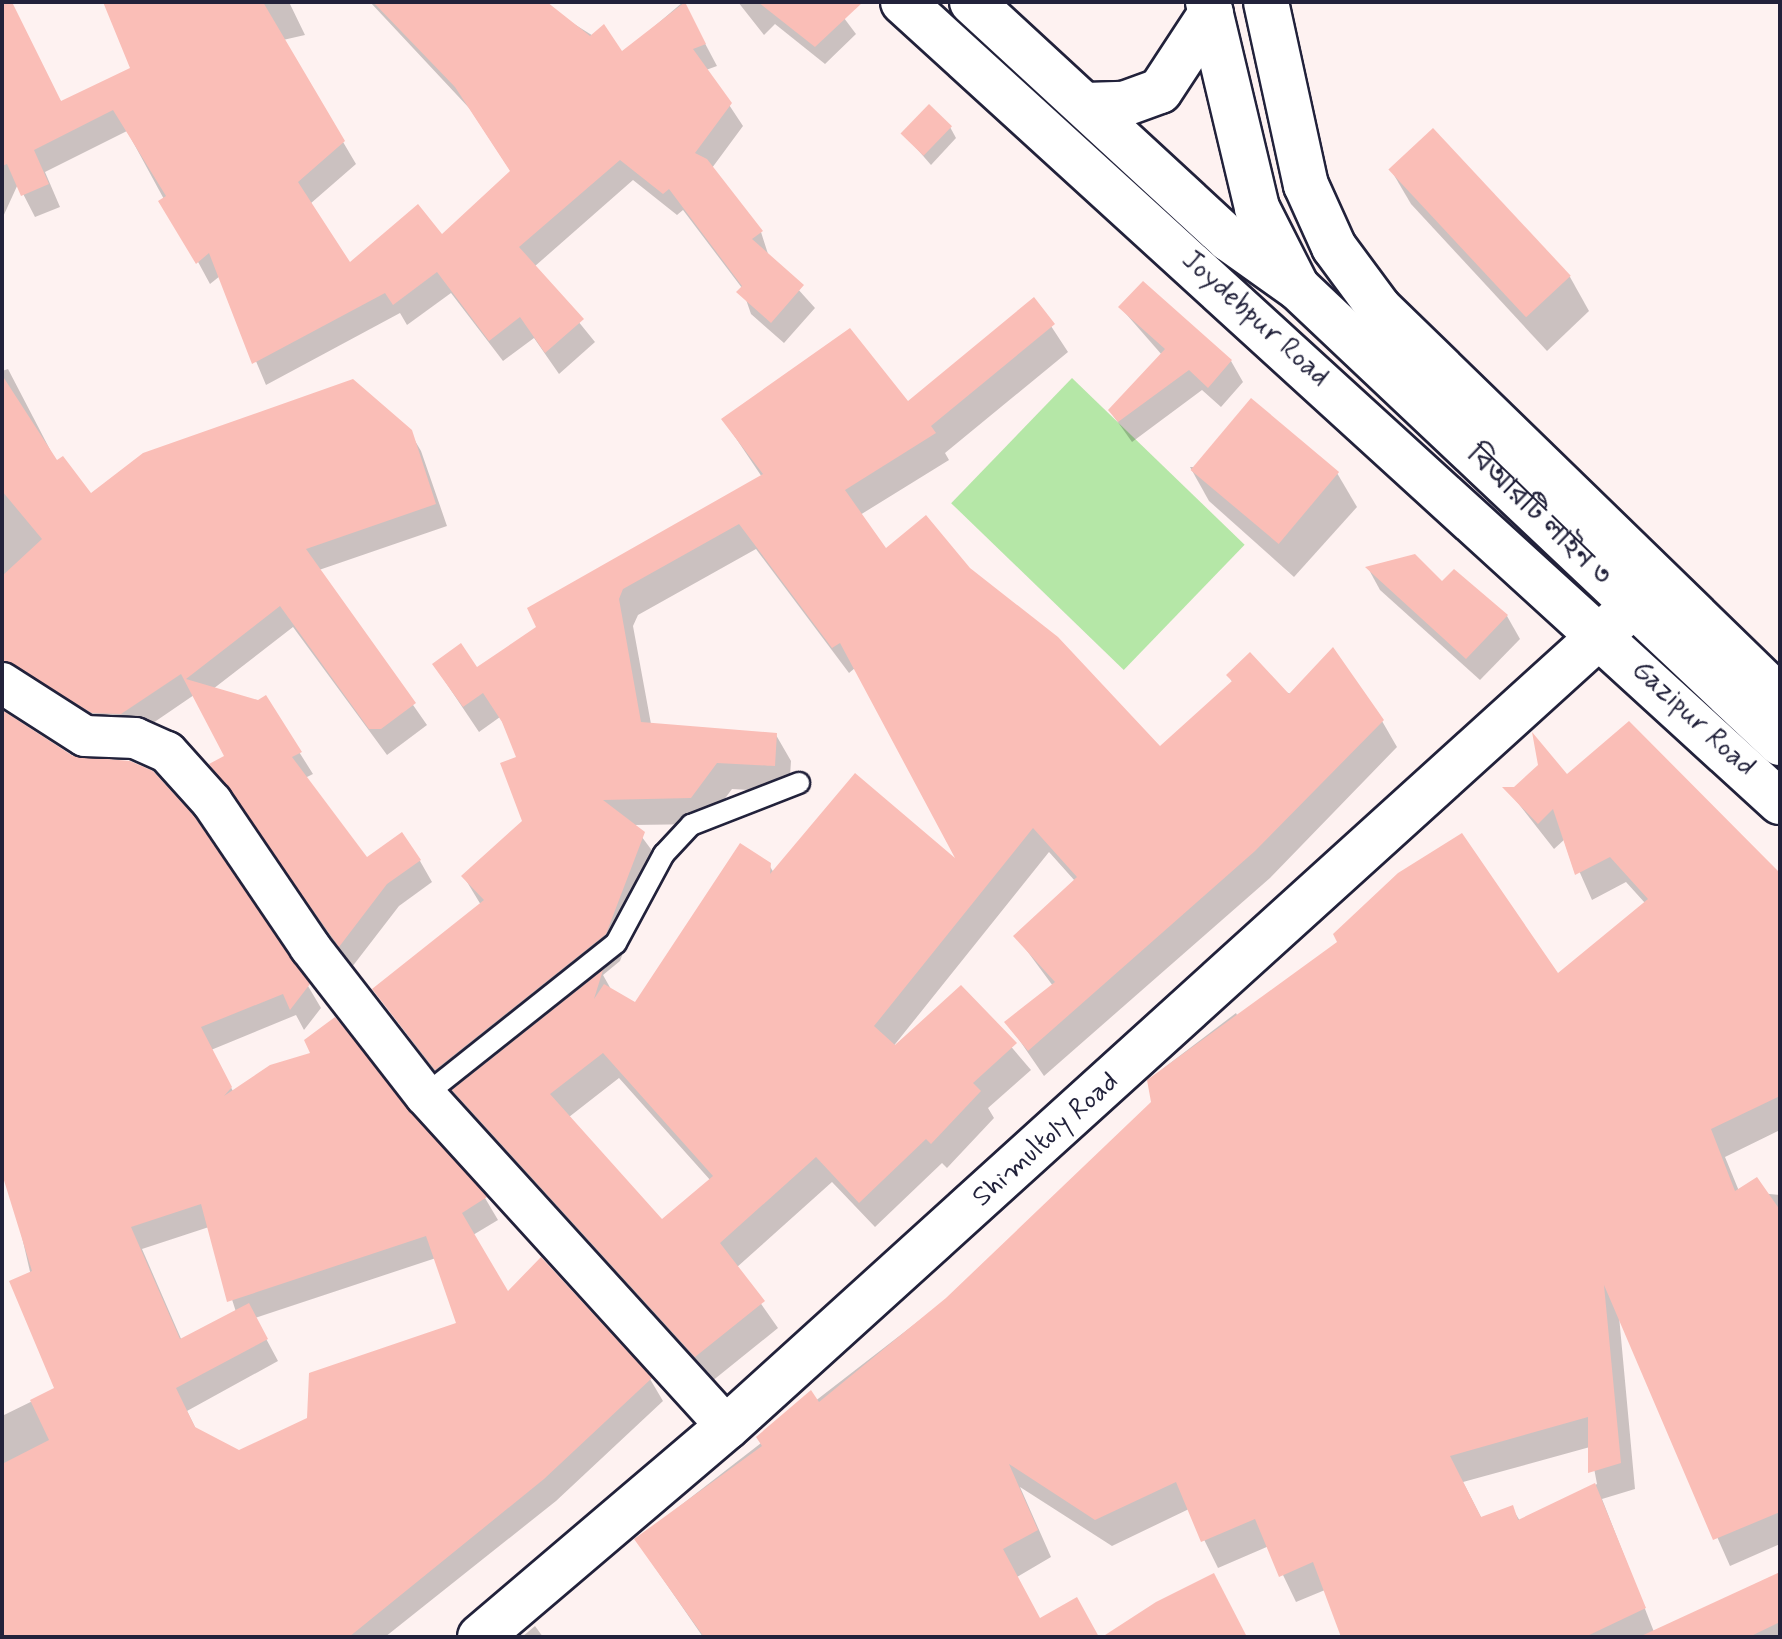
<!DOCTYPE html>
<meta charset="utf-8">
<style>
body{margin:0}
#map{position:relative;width:1782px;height:1639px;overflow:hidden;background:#fef2f1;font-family:Mynerve,"Noto Sans Bengali",sans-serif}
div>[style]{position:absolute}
.green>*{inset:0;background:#b5e7a7;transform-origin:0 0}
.shadow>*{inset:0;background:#0003}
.building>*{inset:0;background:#fabeb7;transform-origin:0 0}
.roads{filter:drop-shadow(2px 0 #22223b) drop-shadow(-2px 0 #22223b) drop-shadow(0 2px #22223b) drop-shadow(0 -2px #22223b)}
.lane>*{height:20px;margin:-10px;padding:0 10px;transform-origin:10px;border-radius:10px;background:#fff}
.street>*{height:40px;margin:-20px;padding:0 20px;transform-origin:20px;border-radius:20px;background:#fff}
.primary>*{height:44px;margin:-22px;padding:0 22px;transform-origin:22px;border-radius:22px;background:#fff}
span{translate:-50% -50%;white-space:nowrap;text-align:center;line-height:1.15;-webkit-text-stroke:6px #fff;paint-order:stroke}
.street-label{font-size:28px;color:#22223b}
.frame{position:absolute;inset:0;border:4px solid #22223b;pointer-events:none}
</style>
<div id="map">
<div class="green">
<i style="left:1072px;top:378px;width:240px;height:174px;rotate:44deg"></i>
</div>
<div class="shadow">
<i style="clip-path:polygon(105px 2px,289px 2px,305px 35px,283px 40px,356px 164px,310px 204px,350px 265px,442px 237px,512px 173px,470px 109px,370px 2px,539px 2px,622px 54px,683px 2px,717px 66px,706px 70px,743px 126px,712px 168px,761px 232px,769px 257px,815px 308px,784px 343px,751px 314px,742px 288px,683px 210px,677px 215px,633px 180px,534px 267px,595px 342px,559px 374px,534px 338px,503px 361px,451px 293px,407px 325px,400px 313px,266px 385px,220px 276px,210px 284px,127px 131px,45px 172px,60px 207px,35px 217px,18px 184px,2px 219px,2px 10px,62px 103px,132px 68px)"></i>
<i style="clip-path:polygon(738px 2px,832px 2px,856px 34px,825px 64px,775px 24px,764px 35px)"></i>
<i style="clip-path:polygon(950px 127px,956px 138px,931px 165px,904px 134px)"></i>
<i style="clip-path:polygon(1433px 131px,1570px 277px,1589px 311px,1547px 351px,1411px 204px,1391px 170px)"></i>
<i style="clip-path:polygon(evenodd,1034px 300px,1068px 352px,945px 453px,949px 460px,860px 515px,885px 551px,969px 570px,1160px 749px,1233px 683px,1228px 675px,1382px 721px,1397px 747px,1270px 878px,1044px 1076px,1007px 1022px,1053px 986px,1016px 936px,1075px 881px,1049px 852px,892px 1048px,961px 988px,1031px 1070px,988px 1108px,994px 1118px,947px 1168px,942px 1163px,875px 1227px,832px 1182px,736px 1268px,778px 1328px,711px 1382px,469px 1117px,374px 990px,481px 905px,464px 877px,525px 822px,519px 758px,500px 717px,479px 732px,434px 665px,477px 670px,762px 477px,723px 419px,907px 404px,1034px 300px,756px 549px,849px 673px,855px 668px,962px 865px,774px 873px,769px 865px,635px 1004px,612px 991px,603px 975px,620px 961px,659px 860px,633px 825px,706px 824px,732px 789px,789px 792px,791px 761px,776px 735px,651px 724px,633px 626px,638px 615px,756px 549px,1034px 300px,619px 1078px,711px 1181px,662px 1222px,569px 1117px,619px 1078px)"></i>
<i style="clip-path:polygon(1120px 307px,1231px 361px,1243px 382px,1221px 407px,1202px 390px,1132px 442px,1110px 411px,1162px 355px)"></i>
<i style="clip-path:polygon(8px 369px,57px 463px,90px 496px,408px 429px,421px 451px,447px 526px,319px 570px,427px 725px,387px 755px,293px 627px,213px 689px,258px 702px,265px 698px,313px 774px,305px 778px,367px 860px,420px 861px,432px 882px,399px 906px,352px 967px,224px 787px,212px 765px,227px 757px,194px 695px,134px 736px,2px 689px,2px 371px)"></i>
<i style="clip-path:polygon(1190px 467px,1337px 473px,1357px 507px,1294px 577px,1209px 501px)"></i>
<i style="clip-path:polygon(1368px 568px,1442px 584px,1507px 616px,1520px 639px,1480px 680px,1380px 590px)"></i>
<i style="clip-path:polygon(evenodd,2px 713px,308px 986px,321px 1008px,304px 1030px,296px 1015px,211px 1050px,234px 1093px,313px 1054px,335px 1019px,485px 1198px,498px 1220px,473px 1235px,507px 1294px,650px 1379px,663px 1401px,556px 1501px,385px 1637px,2px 1637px,2px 1416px,57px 1389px,2px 1150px,2px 713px,209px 1227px,236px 1312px,182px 1341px,142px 1249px,209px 1227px,2px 713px,436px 1258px,458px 1324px,309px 1419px,239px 1453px,196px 1429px,187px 1411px,278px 1361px,255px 1318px,436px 1258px)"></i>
<i style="clip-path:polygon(evenodd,1566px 777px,1780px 876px,1780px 1130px,1725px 1157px,1739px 1191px,1780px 1195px,1780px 1544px,1730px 1566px,1619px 1316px,1635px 1489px,1602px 1499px,1656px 1637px,1335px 1637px,1342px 1634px,1325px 1590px,1296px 1602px,1269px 1546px,1218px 1568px,1189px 1509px,1112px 1546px,1020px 1487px,1051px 1557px,1017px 1577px,1040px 1620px,1097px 1637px,703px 1637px,636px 1540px,947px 1299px,1153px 1103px,1149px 1081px,1165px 1067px,1236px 1013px,1240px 1021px,1558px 976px,1645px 903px,1626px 882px,1592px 900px,1565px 839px,1554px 849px,1510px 793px,1566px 777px,1590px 1447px,1597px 1484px,1520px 1521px,1512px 1508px,1482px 1519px,1463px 1482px,1590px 1447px)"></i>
<i style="clip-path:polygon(1780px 1574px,1780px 1637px,1668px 1637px)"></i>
<i style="clip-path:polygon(535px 1626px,543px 1637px,522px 1637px)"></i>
</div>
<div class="building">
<i style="clip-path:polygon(2px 2px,12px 2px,61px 101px,130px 68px,103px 2px,263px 2px,345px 141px,298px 182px,350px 262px,418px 204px,442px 234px,510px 171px,455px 87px,373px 2px,547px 2px,590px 36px,604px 24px,622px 51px,685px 2px,706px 44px,693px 49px,732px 103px,695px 153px,707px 159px,763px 231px,752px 239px,804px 285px,771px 323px,736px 292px,742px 286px,669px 189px,663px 194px,620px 160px,519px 247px,584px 319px,545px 353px,520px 317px,489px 341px,437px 272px,393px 305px,385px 293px,252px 364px,209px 253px,196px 264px,158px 201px,166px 196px,113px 110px,34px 150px,49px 184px,21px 196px,7px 164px,2px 166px)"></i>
<i style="clip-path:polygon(758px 2px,863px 2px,815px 47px)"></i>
<i style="left:929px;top:104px;width:32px;height:41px;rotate:44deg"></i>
<i style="left:1433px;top:128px;width:202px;height:61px;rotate:47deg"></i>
<i style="clip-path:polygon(1143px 281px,1232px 360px,1208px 388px,1189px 370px,1118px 422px,1108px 410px,1165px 349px,1118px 307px)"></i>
<i style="clip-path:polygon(evenodd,1034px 297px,1055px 324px,931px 426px,936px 433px,845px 490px,886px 548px,926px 515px,970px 568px,1058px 637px,1160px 746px,1232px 681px,1226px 675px,1250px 652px,1289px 694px,1333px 647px,1384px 720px,1255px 851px,1028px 1051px,1004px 1022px,1055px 982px,1013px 936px,1077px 877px,1033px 828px,874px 1026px,895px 1045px,961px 985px,1017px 1043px,973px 1083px,981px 1091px,931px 1144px,926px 1139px,859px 1203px,816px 1157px,720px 1243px,765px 1301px,695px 1357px,452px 1090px,603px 970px,594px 999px,604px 984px,635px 1002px,740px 843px,771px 863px,770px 874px,855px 773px,955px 858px,840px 643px,832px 648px,739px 524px,623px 589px,619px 599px,641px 722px,777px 733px,775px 766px,717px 763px,691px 798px,603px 800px,645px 832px,606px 934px,435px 1070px,372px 989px,484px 900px,461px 876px,522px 821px,500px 763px,516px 757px,502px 722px,483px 693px,463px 707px,432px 664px,461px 643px,477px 667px,536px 627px,527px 608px,763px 474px,721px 419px,850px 328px,908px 401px,1034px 297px,603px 1053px,713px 1176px,662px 1219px,550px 1094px,603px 1053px)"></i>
<i style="clip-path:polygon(2px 375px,57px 460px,63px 456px,91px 493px,143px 453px,353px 379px,412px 430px,436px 504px,306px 549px,416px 703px,381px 729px,369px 729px,280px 606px,186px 679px,258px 700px,266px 695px,302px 752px,292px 757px,367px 857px,402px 832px,421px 860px,387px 884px,339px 947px,209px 764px,224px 756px,181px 674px,121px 714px,92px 713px,2px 660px,2px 576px,42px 539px,2px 491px)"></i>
<i style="left:1251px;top:398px;width:115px;height:94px;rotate:40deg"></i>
<i style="clip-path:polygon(1415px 554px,1442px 581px,1454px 569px,1508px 615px,1466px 659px,1365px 567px)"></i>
<i style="clip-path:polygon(evenodd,2px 710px,73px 756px,130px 761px,153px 771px,194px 816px,310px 984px,290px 1010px,283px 994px,201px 1027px,232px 1087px,224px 1096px,270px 1065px,310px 1053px,304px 1040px,335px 1017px,487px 1197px,462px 1213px,508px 1291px,541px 1257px,652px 1378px,544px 1479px,349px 1637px,2px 1637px,2px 1464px,49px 1440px,30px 1400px,54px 1388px,9px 1281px,32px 1271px,2px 1174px,2px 710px,201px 1204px,227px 1302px,426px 1236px,456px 1323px,309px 1373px,307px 1418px,239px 1450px,195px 1427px,176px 1388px,268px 1339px,249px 1303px,180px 1339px,131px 1227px,201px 1204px)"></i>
<i style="clip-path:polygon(1629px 721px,1780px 873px,1780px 1096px,1711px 1129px,1735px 1191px,1757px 1177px,1780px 1210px,1780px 1512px,1713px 1540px,1604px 1285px,1621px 1463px,1588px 1473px,1588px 1417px,1450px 1456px,1481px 1517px,1513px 1505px,1518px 1520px,1595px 1483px,1646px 1608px,1585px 1637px,1341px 1637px,1313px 1562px,1279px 1577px,1255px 1519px,1201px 1542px,1176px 1482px,1095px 1520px,1009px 1464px,1038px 1530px,1003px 1549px,1040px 1618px,1077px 1597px,1099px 1637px,704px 1637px,634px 1539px,762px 1446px,756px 1437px,811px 1390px,819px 1402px,946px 1298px,1151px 1102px,1147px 1080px,1337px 942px,1333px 934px,1398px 873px,1462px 833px,1558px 973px,1648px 899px,1610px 857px,1575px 875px,1553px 809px,1538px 824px,1502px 787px,1514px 787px,1538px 765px,1532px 732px,1567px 774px)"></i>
<i style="clip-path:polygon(1780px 1572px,1780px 1622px,1749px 1637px,1639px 1637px)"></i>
<i style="clip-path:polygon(1214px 1573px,1247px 1637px,1102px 1637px,1156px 1602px)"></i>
</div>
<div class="roads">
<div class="lane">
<i style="left:425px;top:1095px;width:244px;rotate:-38.5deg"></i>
<i style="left:616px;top:943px;width:101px;rotate:-61.7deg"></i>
<i style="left:664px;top:854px;width:40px;rotate:-47deg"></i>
<i style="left:691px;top:825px;width:116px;rotate:-21.3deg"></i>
</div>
<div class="street">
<i style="left:2px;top:683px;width:98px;rotate:32.6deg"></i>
<i style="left:85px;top:736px;width:50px;rotate:2.3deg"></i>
<i style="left:135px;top:738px;width:35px;rotate:24deg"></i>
<i style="left:167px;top:752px;width:67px;rotate:48deg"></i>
<i style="left:212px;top:802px;width:175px;rotate:55.9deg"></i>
<i style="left:310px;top:947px;width:187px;rotate:52.2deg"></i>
<i style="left:425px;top:1095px;width:449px;rotate:47.7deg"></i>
</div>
<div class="primary">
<i style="left:903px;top:2px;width:1187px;rotate:42.37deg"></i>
<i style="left:972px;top:2px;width:350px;rotate:42.7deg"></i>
<i style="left:1229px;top:239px;width:85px;rotate:35.4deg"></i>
<i style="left:1298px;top:288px;width:663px;rotate:43.35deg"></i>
<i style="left:1208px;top:2px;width:212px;rotate:76.6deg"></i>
<i style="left:1257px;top:208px;width:84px;rotate:63.1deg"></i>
<i style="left:1266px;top:2px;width:187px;rotate:77.7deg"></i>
<i style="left:1306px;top:185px;width:68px;rotate:65.7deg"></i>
<i style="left:1334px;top:247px;width:76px;rotate:53.6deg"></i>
<i style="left:1379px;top:308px;width:559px;rotate:44.2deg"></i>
<i style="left:1086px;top:105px;width:38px;rotate:-2deg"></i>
<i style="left:1124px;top:104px;width:38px;rotate:-20deg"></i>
<i style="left:1160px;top:91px;width:93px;rotate:-56.8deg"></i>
<i style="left:480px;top:1637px;width:324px;rotate:-40.4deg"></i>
<i style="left:727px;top:1427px;width:1254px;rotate:-42.19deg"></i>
</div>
</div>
<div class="street-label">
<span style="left:1255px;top:319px;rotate:42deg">Joydebpur Road</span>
<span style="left:1538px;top:516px;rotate:44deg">বিআরটি লাইন ৩</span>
<span style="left:1693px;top:719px;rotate:43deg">Gazipur Road</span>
<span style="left:1046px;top:1140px;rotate:-42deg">Shimultoly Road</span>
</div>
<div class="frame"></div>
</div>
